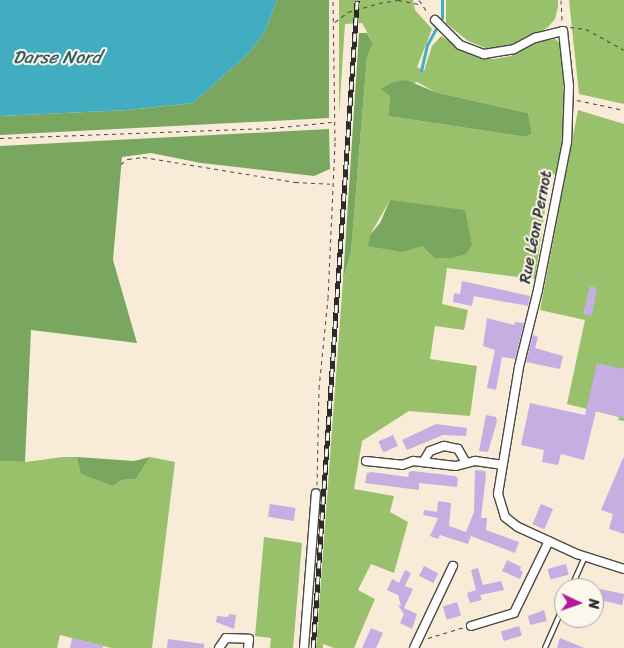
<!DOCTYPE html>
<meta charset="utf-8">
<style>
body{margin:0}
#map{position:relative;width:624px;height:648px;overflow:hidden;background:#f8ebd7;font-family:Sriracha,sans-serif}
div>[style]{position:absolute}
.green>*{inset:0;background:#99c16c}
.forest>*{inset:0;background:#7aa760}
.water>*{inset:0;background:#42adc1}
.stream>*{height:2.5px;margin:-1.25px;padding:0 1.25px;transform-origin:1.25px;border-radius:1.25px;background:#42adc1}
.building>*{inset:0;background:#c5afe2;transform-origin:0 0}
.path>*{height:1px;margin-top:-0.5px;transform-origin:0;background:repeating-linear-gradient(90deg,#4a4845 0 4px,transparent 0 8px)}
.roads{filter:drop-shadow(1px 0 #4a4845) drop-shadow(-1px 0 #4a4845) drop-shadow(0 1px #4a4845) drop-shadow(0 -1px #4a4845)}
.service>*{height:4px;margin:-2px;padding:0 2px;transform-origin:2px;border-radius:2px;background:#fff}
.minor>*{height:8px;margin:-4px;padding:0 4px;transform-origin:4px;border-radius:4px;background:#fff}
.rail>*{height:4.5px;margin-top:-2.25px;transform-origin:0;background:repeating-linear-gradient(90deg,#fbf7ec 0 8px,#2b2b2b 0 16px);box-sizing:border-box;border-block:1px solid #2b2b2b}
span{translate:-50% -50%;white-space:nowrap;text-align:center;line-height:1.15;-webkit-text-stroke:4px #fbf7ec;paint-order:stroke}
.street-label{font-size:16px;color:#2b2b2b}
.water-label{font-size:18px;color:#345f67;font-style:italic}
.north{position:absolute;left:554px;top:578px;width:50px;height:50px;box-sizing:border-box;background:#fbf7ec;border:1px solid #a8a59f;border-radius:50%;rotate:93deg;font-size:14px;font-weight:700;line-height:20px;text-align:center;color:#2b2b2b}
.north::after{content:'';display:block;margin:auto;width:18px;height:22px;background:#b5179e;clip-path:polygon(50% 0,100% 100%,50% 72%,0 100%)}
</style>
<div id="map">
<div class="green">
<i style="clip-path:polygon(evenodd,339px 0,413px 0,415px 10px,432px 29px,417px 67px,424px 71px,432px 46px,441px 36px,471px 55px,494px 59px,511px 56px,540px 41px,555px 39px,560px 43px,563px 57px,564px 133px,556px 174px,550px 175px,535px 279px,447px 268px,442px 304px,468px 310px,464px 330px,435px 326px,430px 359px,477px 366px,470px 416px,409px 411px,362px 441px,354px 489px,394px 496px,390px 512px,408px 522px,394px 573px,371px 564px,358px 590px,375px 599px,354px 648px,334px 648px,323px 644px,323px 648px,316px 648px,343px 280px,351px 252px,367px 57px,373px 43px,362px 23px,345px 24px,339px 115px,339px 0,417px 82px,435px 92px,528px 113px,532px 133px,526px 137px,388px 116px,390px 96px,417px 82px,339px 0,390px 200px,434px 258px,422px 246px,370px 235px,390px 200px)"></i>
<i style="clip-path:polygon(446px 0,558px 0,558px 7px,555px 19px,548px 27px,532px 37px,504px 47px,488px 49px,468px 41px,446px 23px)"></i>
<i style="clip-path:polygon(569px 0,624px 0,624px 104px,579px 94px)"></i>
<i style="clip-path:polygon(578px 110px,624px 124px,624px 421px,618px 420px,619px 417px,567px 404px,585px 320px,540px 310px)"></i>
<i style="clip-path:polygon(63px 457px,77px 457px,82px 474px,113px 486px,122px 480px,136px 479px,150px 457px,175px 462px,152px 648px,111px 648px,60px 635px,57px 648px,0 648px,0 461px,25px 462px)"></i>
<i style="clip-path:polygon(264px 537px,302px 543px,293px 648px,270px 648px,271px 638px,255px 636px)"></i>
</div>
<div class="forest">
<i style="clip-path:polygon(277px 0,329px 0,329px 118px,0 135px,0 116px,128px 110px,193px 103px,249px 53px,264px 33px)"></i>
<i style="clip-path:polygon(359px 33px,367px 33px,373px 43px,367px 57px,351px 252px,343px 280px)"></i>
<i style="clip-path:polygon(406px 80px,435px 92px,528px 113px,532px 133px,526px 137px,388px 116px,390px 96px,381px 89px,393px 82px)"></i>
<i style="clip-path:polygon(329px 129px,330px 169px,314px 176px,201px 163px,151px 153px,122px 157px,113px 260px,137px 343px,31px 330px,25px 462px,0 461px,0 146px)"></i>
<i style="clip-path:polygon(390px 200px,465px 210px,472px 245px,466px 254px,451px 258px,434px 258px,422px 246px,402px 252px,368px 246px,370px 235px,380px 223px)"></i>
<i style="clip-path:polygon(77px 457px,134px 461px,150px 457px,136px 479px,122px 480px,113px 486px,81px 474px)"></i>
</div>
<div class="water">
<i style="clip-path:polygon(0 0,277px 0,264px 33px,249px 53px,193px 103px,128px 110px,0 116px)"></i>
</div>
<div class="stream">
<i style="left:421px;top:71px;width:27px;rotate:-77deg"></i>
<i style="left:427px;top:45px;width:31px;rotate:-61deg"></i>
<i style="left:442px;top:18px;width:18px;rotate:-90deg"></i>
</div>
<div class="building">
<i style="clip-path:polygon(462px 281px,530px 296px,528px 306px,474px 296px,472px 306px,453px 302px,454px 293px,460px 294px)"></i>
<i style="clip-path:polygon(590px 286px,597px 288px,592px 316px,583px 314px)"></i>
<i style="clip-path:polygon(487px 318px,514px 325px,515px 322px,524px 323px,515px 359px,502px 357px,496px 390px,487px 388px,495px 350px,483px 346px)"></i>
<i style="clip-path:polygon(533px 335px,538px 337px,535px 348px,563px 356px,560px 369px,526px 362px)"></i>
<i style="clip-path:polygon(597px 363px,624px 369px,624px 418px,596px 411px,584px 460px,561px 454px,558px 465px,542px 462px,544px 450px,521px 445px,530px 403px,585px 415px)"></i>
<i style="clip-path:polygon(486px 415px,496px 417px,497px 421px,488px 452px,479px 451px)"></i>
<i style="clip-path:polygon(436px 424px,467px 428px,466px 436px,443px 435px,407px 450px,402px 440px)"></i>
<i style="left:393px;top:435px;width:12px;height:16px;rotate:66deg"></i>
<i style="clip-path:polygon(623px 458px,624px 458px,624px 534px,609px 529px,613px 514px,601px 510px)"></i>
<i style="clip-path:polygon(475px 470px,485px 471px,486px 476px,481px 518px,487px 518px,486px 530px,519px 542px,515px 553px,471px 536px,468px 544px,440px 535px,438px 539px,430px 536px,438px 518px,423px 515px,424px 510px,437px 512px,438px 501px,451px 503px,449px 526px,466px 532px,474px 512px)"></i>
<i style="clip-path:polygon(413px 471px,455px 476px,458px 478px,457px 487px,419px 483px,419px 490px,365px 483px,367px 473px,371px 472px,408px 477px,409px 472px)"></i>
<i style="left:270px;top:504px;width:26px;height:13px;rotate:9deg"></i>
<i style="left:541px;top:504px;width:13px;height:22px;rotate:23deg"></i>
<i style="clip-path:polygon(507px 560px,521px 567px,520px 570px,523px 572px,520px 579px,502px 571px)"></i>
<i style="left:566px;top:564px;width:11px;height:19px;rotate:75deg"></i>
<i style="left:424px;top:566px;width:16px;height:11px;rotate:27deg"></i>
<i style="clip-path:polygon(478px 568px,483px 585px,501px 581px,504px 590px,480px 595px,482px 600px,470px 603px,467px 593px,476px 590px,471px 570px)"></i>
<i style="clip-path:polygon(405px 570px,411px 573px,405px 586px,413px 589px,404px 608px,417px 614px,412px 629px,400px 623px,404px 614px,398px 605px,401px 606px,398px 595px,387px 590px,392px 579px,399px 583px)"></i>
<i style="left:600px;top:589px;width:25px;height:11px;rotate:12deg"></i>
<i style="left:457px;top:602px;width:14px;height:15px;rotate:73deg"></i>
<i style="clip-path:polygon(544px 610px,547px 621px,530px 625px,528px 616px)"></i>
<i style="clip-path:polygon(229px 614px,236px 615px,234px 629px,216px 622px,217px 616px,228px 617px)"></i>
<i style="left:519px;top:626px;width:10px;height:19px;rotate:73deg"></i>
<i style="clip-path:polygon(371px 628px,383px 633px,376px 648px,362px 648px)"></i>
<i style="clip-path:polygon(72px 638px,103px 646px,103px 648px,70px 648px)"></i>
<i style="clip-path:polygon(560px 638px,584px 648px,557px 648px)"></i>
<i style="clip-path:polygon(168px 639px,204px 644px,204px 648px,167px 648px)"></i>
</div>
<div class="path">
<i style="left:419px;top:0;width:16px;rotate:55deg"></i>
<i style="left:561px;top:0;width:22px;rotate:87deg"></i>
<i style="left:335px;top:22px;width:16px;rotate:-38deg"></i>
<i style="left:348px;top:12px;width:32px;rotate:-16deg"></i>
<i style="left:379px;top:3px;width:19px;rotate:-9deg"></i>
<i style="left:398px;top:0;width:21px;rotate:11deg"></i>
<i style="left:570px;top:27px;width:16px;rotate:7deg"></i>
<i style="left:586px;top:29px;width:43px;rotate:28.9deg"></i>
<i style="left:577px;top:100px;width:48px;rotate:12deg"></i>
<i style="left:0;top:138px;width:272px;rotate:-2.1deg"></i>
<i style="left:272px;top:128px;width:60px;rotate:-5.7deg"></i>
<i style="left:121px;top:164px;width:9px;rotate:-36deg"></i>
<i style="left:128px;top:159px;width:15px;rotate:-8deg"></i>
<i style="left:143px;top:157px;width:154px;rotate:9.3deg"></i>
<i style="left:295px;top:182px;width:35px;rotate:3deg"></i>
<i style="left:317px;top:485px;width:97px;rotate:-88.8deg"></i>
<i style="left:319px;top:388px;width:90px;rotate:-84.3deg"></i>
<i style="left:328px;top:298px;width:157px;rotate:-87.4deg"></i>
<i style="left:335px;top:141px;width:141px;rotate:-90.8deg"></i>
<i style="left:428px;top:638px;width:37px;rotate:-17deg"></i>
</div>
<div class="roads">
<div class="service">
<i style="left:571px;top:588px;width:35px;rotate:-66deg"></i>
<i style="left:545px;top:648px;width:47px;rotate:-66.2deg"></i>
</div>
<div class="minor">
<i style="left:435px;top:20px;width:35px;rotate:45deg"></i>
<i style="left:460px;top:45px;width:26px;rotate:21deg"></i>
<i style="left:484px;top:54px;width:30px;rotate:-9deg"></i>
<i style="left:514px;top:49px;width:24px;rotate:-28deg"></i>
<i style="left:535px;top:38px;width:29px;rotate:-14deg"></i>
<i style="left:563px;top:31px;width:55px;rotate:83.8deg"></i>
<i style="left:569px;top:86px;width:56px;rotate:92deg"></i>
<i style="left:567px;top:142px;width:151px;rotate:101.1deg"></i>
<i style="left:538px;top:290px;width:79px;rotate:103.9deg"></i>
<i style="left:519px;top:367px;width:129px;rotate:99.4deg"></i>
<i style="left:498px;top:494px;width:24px;rotate:73deg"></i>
<i style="left:505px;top:517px;width:16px;rotate:38deg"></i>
<i style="left:518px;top:527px;width:65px;rotate:24.6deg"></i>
<i style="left:577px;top:554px;width:49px;rotate:17.7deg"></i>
<i style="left:366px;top:461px;width:36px;rotate:6deg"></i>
<i style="left:402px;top:465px;width:12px;rotate:-20deg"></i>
<i style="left:413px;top:461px;width:43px;rotate:6.6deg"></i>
<i style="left:456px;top:466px;width:20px;rotate:-15deg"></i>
<i style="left:475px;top:461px;width:27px;rotate:8deg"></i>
<i style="left:423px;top:462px;width:13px;rotate:-58deg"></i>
<i style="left:430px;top:451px;width:15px;rotate:-20deg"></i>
<i style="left:444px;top:446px;width:14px;rotate:12deg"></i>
<i style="left:458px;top:449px;width:16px;rotate:60deg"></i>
<i style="left:471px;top:626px;width:45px;rotate:-16.8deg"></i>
<i style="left:514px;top:613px;width:80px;rotate:-64.1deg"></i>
<i style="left:219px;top:648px;width:12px;rotate:-55deg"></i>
<i style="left:226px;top:638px;width:23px;rotate:2deg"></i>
<i style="left:249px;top:639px;width:9px;rotate:96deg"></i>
<i style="left:304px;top:648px;width:155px;rotate:-85.6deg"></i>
<i style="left:414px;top:648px;width:91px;rotate:-64.6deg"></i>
</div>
</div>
<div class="rail">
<i style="left:313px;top:648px;width:649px;rotate:-86.12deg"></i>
</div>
<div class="street-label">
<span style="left:536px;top:227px;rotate:-79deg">Rue Léon Pernot</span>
</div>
<div class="water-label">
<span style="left:57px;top:57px">Darse Nord</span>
</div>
<div class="north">N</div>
</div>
